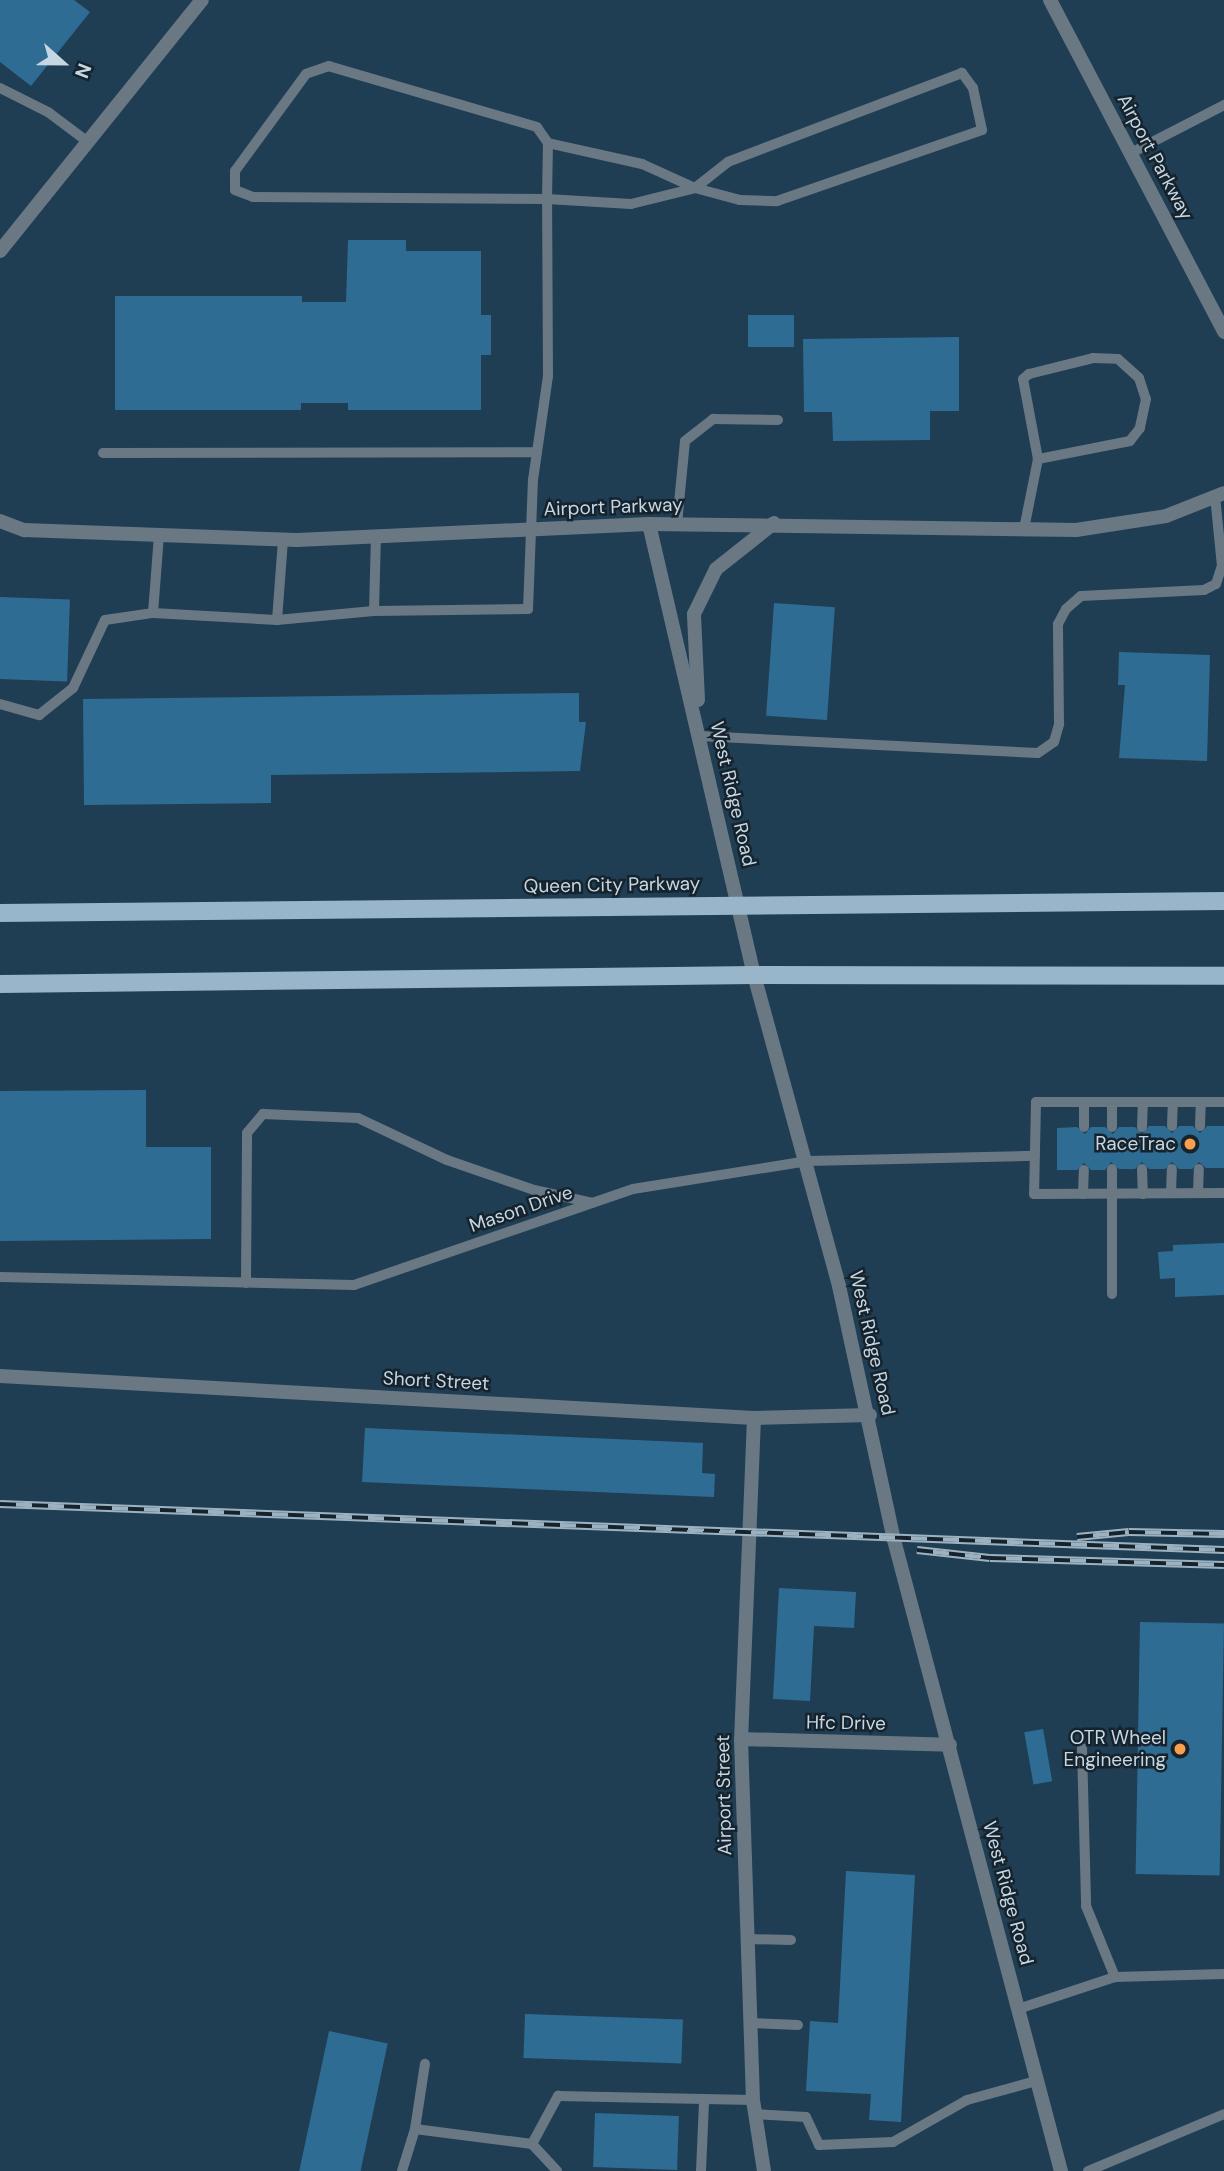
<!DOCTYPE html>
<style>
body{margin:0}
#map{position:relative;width:1224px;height:2171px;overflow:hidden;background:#1f3e53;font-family:"DM Sans",sans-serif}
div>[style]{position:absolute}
.building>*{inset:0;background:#2f6c93;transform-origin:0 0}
.service>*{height:10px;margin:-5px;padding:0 5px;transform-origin:5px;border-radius:5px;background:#6a7883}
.minor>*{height:14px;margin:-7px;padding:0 7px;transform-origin:7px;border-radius:7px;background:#6a7883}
.primary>*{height:18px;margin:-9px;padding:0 9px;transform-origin:9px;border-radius:9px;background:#98b5ca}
.rail>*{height:8px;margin-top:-4px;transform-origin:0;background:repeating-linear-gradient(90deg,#16232d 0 16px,#9db2c0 0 32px);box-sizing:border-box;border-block:2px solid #9db2c0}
.dots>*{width:19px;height:19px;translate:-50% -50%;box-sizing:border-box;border:4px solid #16232d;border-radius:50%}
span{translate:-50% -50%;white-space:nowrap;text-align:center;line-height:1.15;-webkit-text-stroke:5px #16232d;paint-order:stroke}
.street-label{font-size:19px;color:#c5d7e3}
.poi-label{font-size:19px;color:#c5d7e3}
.right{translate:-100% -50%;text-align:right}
.north{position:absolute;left:28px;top:28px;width:70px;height:70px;-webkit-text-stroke:5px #16232d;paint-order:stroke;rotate:111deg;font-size:19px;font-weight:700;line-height:28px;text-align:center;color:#c5d7e3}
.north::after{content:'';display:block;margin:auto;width:24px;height:32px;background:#c5d7e3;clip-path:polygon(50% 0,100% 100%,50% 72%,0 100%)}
</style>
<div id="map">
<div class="building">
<i style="clip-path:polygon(0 0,74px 0,90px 12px,31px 86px,0 62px)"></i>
<i style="clip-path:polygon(348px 240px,406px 240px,406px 251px,481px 251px,481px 315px,491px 315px,491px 355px,481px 355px,481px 410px,348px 410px,348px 403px,301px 403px,301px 410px,115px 410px,115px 296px,302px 296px,302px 302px,346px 302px)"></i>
<i style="left:794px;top:315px;width:32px;height:46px;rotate:90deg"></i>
<i style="clip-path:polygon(959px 337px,959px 411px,930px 411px,930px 440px,833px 441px,832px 412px,804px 412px,803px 339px)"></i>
<i style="left:0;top:597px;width:70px;height:82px;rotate:2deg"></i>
<i style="left:774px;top:603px;width:61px;height:113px;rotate:4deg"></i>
<i style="clip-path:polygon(1119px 652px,1210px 655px,1207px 761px,1119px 758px,1125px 685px,1118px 685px)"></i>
<i style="clip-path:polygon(579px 693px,579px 722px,586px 722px,580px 771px,271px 775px,271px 803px,84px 805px,83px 699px)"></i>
<i style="clip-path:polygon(146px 1090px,146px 1147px,211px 1147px,211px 1239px,0 1241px,0 1091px)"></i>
<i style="clip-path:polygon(1149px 1126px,1165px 1126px,1172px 1133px,1179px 1126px,1193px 1126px,1200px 1133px,1207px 1126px,1224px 1126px,1224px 1168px,1206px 1168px,1199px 1162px,1192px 1169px,1179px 1169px,1172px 1162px,1165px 1169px,1149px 1169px,1142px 1162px,1135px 1169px,1119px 1169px,1111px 1162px,1105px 1170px,1091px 1170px,1084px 1163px,1077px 1170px,1057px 1170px,1057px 1128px,1077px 1127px,1085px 1134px,1091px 1127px,1105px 1127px,1113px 1134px,1119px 1127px,1135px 1127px,1142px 1134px)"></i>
<i style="clip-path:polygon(1224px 1243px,1224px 1295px,1175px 1297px,1175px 1278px,1160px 1279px,1158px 1252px,1173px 1251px,1173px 1245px)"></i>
<i style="clip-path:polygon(365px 1428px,703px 1443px,702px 1473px,715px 1474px,714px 1497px,362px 1482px)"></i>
<i style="clip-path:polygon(779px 1588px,856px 1592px,854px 1628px,814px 1626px,810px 1701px,773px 1699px)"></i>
<i style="left:1140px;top:1622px;width:84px;height:252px;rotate:1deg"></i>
<i style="left:1043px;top:1729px;width:53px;height:19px;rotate:80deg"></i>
<i style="clip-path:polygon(846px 1871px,915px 1875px,901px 2122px,869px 2120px,871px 2094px,806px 2091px,810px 2021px,838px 2023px)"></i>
<i style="left:525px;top:2014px;width:158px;height:44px;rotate:2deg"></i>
<i style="left:329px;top:2031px;width:60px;height:143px;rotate:12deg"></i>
<i style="left:595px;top:2113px;width:84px;height:54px;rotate:2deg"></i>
</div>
<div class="service">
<i style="left:0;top:88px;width:54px;rotate:26.6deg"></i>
<i style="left:48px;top:112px;width:50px;rotate:36.9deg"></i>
<i style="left:1131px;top:153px;width:105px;rotate:-27.3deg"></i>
<i style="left:103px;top:453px;width:434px;rotate:-0.1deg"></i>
<i style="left:677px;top:524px;width:83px;rotate:-84.5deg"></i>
<i style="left:685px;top:441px;width:36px;rotate:-38deg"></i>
<i style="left:713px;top:419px;width:65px;rotate:0.9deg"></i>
<i style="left:1024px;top:529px;width:71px;rotate:-78.7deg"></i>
<i style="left:1038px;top:459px;width:81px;rotate:-100.6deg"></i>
<i style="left:1023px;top:379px;width:8px;rotate:-40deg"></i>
<i style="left:1029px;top:374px;width:66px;rotate:-14deg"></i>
<i style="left:1093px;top:358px;width:25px;rotate:2deg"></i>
<i style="left:1118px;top:359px;width:28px;rotate:42deg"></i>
<i style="left:1139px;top:378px;width:22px;rotate:72deg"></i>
<i style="left:1146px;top:399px;width:30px;rotate:102deg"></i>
<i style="left:1140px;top:428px;width:16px;rotate:128deg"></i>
<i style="left:1130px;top:441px;width:94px;rotate:168.9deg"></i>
<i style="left:374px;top:611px;width:154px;rotate:-0.7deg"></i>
<i style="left:528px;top:609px;width:129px;rotate:-87.8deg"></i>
<i style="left:533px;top:480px;width:105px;rotate:-81.8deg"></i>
<i style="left:548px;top:376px;width:177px;rotate:-90.3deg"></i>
<i style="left:547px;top:199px;width:56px;rotate:-89deg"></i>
<i style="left:548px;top:143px;width:19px;rotate:-125deg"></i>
<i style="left:537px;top:127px;width:217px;rotate:-163.7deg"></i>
<i style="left:329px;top:66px;width:24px;rotate:161deg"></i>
<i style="left:306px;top:74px;width:120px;rotate:126.2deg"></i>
<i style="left:235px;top:171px;width:19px;rotate:90deg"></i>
<i style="left:235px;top:190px;width:19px;rotate:21deg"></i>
<i style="left:253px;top:197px;width:294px;rotate:0.4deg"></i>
<i style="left:547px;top:199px;width:84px;rotate:3.4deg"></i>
<i style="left:631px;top:204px;width:66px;rotate:-14deg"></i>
<i style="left:695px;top:188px;width:47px;rotate:14.9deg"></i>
<i style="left:740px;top:200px;width:37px;rotate:2deg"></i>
<i style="left:777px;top:201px;width:217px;rotate:-19.1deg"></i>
<i style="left:982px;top:130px;width:43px;rotate:-102.1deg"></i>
<i style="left:973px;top:88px;width:19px;rotate:-126deg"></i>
<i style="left:962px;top:73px;width:250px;rotate:159.2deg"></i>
<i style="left:728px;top:162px;width:42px;rotate:141.8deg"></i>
<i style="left:695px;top:188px;width:58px;rotate:-155.6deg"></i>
<i style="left:642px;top:164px;width:96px;rotate:-167.4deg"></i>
<i style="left:153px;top:613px;width:124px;rotate:3.2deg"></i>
<i style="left:277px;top:620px;width:80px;rotate:-85.7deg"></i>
<i style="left:277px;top:620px;width:97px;rotate:-5.3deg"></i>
<i style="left:374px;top:611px;width:74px;rotate:-88.5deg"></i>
<i style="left:0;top:704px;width:41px;rotate:15.8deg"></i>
<i style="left:39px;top:715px;width:43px;rotate:-38.5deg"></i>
<i style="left:73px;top:688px;width:75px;rotate:-64.8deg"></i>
<i style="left:105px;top:620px;width:49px;rotate:-8.3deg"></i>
<i style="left:153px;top:613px;width:78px;rotate:-85.6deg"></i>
<i style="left:700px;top:736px;width:338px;rotate:2.9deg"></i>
<i style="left:1038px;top:753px;width:19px;rotate:-35deg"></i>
<i style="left:1054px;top:742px;width:19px;rotate:-74deg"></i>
<i style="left:1059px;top:724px;width:100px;rotate:-90.6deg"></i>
<i style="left:1058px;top:624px;width:17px;rotate:-62deg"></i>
<i style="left:1066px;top:609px;width:20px;rotate:-41deg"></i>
<i style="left:1081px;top:596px;width:123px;rotate:-2.8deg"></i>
<i style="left:1204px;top:590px;width:13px;rotate:-27deg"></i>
<i style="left:1216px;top:584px;width:19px;rotate:-72deg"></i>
<i style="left:1222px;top:566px;width:70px;rotate:-95.7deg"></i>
<i style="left:1084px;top:1102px;width:25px;rotate:90deg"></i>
<i style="left:1224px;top:1102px;width:188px;rotate:180deg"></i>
<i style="left:1036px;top:1102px;width:92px;rotate:91.2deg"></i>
<i style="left:1034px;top:1194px;width:190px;rotate:-0.3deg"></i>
<i style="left:1172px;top:1126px;width:24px;rotate:-88deg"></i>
<i style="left:1200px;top:1126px;width:24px;rotate:-88deg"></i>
<i style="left:1112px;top:1127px;width:25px;rotate:-90deg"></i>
<i style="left:1142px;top:1127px;width:25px;rotate:-88deg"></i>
<i style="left:1112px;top:1169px;width:125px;rotate:90deg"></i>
<i style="left:1142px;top:1169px;width:25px;rotate:88deg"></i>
<i style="left:1171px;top:1193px;width:24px;rotate:-88deg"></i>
<i style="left:1198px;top:1193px;width:24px;rotate:-88deg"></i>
<i style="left:1083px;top:1194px;width:24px;rotate:-88deg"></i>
<i style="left:0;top:1277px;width:354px;rotate:1.3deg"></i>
<i style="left:354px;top:1285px;width:295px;rotate:-19deg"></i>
<i style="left:633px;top:1189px;width:177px;rotate:-9.1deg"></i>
<i style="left:808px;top:1161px;width:227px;rotate:-1.3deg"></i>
<i style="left:246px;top:1283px;width:150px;rotate:-89.6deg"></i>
<i style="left:247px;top:1133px;width:25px;rotate:-50deg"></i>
<i style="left:263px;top:1114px;width:95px;rotate:2.4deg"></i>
<i style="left:358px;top:1118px;width:98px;rotate:25.3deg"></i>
<i style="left:447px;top:1160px;width:92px;rotate:19deg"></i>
<i style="left:534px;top:1190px;width:60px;rotate:12.4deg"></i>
<i style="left:1082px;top:1748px;width:158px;rotate:88.5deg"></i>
<i style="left:1086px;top:1906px;width:77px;rotate:67.8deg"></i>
<i style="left:747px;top:1939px;width:44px;rotate:1.3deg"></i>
<i style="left:1018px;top:2009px;width:102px;rotate:-18.3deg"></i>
<i style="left:1115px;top:1977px;width:109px;rotate:-1.6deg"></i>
<i style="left:750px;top:2023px;width:48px;rotate:2.4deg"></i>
<i style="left:755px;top:2114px;width:51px;rotate:3.4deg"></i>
<i style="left:806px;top:2117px;width:31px;rotate:65deg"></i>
<i style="left:819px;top:2145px;width:74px;rotate:-2.3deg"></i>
<i style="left:893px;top:2142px;width:85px;rotate:-29.6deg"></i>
<i style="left:967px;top:2100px;width:72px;rotate:-15.4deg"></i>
<i style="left:415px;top:2129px;width:118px;rotate:7.3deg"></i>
<i style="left:532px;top:2144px;width:37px;rotate:47deg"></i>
<i style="left:532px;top:2144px;width:55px;rotate:-61.6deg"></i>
<i style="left:558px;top:2096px;width:195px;rotate:1.2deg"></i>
<i style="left:402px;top:2171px;width:44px;rotate:-72.8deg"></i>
<i style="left:415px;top:2129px;width:66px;rotate:-81.3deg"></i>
<i style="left:701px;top:2171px;width:68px;rotate:-87.5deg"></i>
<i style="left:1088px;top:2171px;width:147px;rotate:-22.7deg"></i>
</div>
<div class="minor">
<i style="left:1050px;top:0;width:375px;rotate:62.3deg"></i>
<i style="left:0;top:251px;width:322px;rotate:-51.2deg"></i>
<i style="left:0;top:521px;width:26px;rotate:21deg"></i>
<i style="left:24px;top:530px;width:273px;rotate:2.1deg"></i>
<i style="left:297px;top:540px;width:352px;rotate:-2.6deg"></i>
<i style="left:649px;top:524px;width:427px;rotate:0.8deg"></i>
<i style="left:1076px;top:530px;width:91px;rotate:-8.8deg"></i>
<i style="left:1166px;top:516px;width:62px;rotate:-21.6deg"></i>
<i style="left:649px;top:524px;width:463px;rotate:76.9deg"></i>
<i style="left:754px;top:975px;width:322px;rotate:74.7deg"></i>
<i style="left:839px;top:1286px;width:260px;rotate:77.8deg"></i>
<i style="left:894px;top:1540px;width:653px;rotate:75.18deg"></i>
<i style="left:698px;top:700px;width:86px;rotate:-92.7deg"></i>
<i style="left:694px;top:614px;width:50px;rotate:-63.9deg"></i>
<i style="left:716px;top:569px;width:74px;rotate:-38.4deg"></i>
<i style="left:0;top:1376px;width:755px;rotate:3.19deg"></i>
<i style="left:754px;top:1418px;width:116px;rotate:-1.5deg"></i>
<i style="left:754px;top:1418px;width:321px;rotate:92.3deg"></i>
<i style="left:741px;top:1739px;width:361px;rotate:88.1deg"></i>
<i style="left:753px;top:2100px;width:72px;rotate:81.2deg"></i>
<i style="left:741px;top:1739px;width:209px;rotate:1.6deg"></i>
</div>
<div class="primary">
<i style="left:0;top:913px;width:1224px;rotate:-0.56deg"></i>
<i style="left:0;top:984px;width:754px;rotate:-0.68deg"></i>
<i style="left:754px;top:975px;width:470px;rotate:0.1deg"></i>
</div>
<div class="rail">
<i style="left:0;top:1504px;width:1225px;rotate:2.15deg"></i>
<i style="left:1077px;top:1537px;width:52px;rotate:-5.5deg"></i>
<i style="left:1129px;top:1532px;width:95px;rotate:1.2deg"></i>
<i style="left:917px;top:1550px;width:73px;rotate:6.3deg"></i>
<i style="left:990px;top:1558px;width:234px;rotate:1.7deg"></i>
</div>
<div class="dots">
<i style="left:1190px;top:1144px;background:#fa9f4e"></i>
<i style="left:1180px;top:1749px;background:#fa9f4e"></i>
</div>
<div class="street-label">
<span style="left:1155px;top:157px;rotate:62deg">Airport Parkway</span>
<span style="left:613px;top:507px;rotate:-2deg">Airport Parkway</span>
<span style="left:733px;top:794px;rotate:77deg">West Ridge Road</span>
<span style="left:612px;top:885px;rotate:-1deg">Queen City Parkway</span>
<span style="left:521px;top:1209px;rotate:-19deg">Mason Drive</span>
<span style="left:872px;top:1343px;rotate:77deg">West Ridge Road</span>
<span style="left:436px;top:1381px;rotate:3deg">Short Street</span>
<span style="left:846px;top:1723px;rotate:1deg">Hfc Drive</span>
<span style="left:724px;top:1795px;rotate:-91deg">Airport Street</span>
<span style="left:1008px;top:1893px;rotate:75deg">West Ridge Road</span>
</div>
<div class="poi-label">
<span class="right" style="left:1176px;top:1144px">RaceTrac</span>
<span class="right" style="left:1166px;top:1749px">OTR Wheel<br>Engineering</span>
</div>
<div class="north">N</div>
</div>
